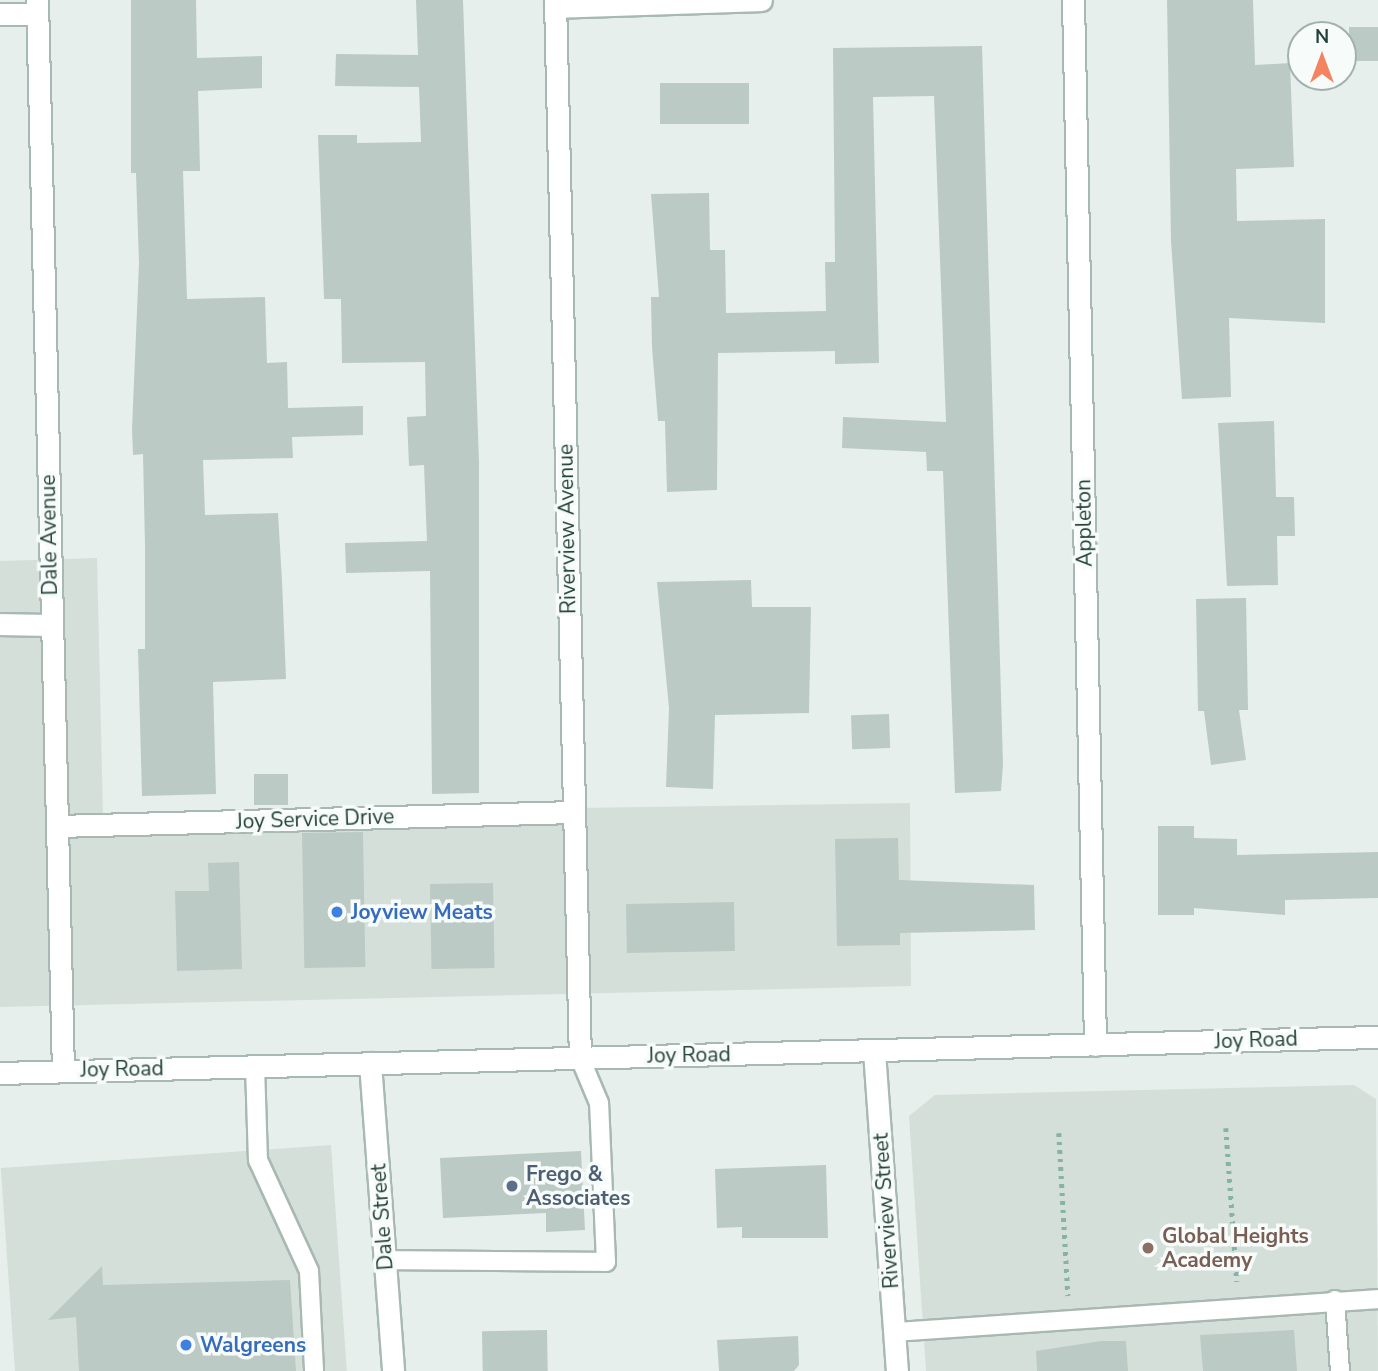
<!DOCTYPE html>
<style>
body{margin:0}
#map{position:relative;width:1378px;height:1371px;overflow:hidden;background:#e6efeb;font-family:"Nunito Sans",sans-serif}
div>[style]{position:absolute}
.built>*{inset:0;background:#d4dfda;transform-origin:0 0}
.building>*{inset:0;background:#bbcac4;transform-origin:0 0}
.path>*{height:4.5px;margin-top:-2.25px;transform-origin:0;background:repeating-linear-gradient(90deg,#86b3a5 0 3.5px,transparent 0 8.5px)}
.roads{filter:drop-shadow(2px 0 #a8b8b2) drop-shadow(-2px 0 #a8b8b2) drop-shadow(0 2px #a8b8b2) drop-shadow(0 -2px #a8b8b2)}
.service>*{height:18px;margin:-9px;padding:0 9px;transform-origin:9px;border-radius:9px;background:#fff}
.minor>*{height:21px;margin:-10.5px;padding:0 10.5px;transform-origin:10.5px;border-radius:10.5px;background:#fff}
.secondary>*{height:21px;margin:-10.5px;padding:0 10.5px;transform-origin:10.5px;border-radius:10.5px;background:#fff}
.dots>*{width:19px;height:19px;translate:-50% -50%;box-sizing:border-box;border:4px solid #f7fbf9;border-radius:50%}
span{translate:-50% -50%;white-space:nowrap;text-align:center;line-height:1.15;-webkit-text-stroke:7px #f7fbf9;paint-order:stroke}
.street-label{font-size:21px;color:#24423a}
.shop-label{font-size:21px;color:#366cbe;font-weight:700}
.left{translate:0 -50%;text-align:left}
.service-label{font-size:21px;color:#4e5e75;font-weight:700}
.education-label{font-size:21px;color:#785e54;font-weight:700}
.north{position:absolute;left:1287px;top:21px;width:70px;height:70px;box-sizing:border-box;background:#f7fbf9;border:2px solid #a3b1ad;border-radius:50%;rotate:0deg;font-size:19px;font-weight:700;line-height:28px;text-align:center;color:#24423a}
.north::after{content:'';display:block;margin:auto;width:24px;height:32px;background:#f4845f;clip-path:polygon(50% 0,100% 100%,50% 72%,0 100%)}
</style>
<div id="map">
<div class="built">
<i style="clip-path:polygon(97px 558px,103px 815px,910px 803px,911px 986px,0 1007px,0 561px)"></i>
<i style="clip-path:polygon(1354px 1085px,1376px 1099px,1378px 1371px,926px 1371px,909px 1116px,935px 1095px)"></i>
<i style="left:331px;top:1145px;width:227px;height:331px;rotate:86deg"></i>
</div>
<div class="building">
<i style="clip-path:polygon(131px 0,196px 0,197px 58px,262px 56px,262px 88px,198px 91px,200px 171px,183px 171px,187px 299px,265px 297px,267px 363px,287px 362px,288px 408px,363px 406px,363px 435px,292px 437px,293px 458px,203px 460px,205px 515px,278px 513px,282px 581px,286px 679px,213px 682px,216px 794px,142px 796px,138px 649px,145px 649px,145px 546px,143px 454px,133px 455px,132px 429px,139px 263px,136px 173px,131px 173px)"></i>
<i style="clip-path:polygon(416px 0,463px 0,479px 463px,479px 793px,432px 794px,430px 571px,346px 573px,345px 543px,427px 541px,424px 465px,409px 466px,407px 417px,426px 416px,425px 362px,342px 363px,341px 299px,324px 299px,318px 135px,357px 135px,357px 143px,421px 142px,419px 87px,335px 86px,336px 54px,418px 55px)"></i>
<i style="clip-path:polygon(1167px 0,1253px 0,1255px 65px,1290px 63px,1294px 167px,1236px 169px,1237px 221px,1325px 219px,1325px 323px,1229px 318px,1231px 397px,1182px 399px,1171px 241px)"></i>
<i style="left:1349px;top:27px;width:29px;height:34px"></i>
<i style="clip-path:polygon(982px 46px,1003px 764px,1001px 791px,955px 793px,943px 471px,927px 471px,926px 452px,842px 448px,843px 417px,946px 422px,934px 96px,873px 97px,879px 363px,835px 364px,835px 351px,718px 353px,717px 490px,667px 492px,665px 421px,658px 421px,652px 347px,651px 297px,659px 297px,651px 194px,709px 193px,710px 250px,725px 250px,726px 313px,826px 311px,825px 262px,835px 262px,833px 48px)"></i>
<i style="left:749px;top:83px;width:41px;height:89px;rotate:90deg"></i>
<i style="clip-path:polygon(1274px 421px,1276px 497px,1294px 497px,1295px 536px,1277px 536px,1278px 585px,1227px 586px,1218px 423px)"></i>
<i style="clip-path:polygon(751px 580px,752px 607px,811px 607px,809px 713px,715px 715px,713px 789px,666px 787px,669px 708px,657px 582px)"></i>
<i style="clip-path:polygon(1246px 598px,1248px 710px,1239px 710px,1246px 760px,1211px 765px,1204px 711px,1198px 711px,1196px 599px)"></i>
<i style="left:889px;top:714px;width:34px;height:38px;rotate:88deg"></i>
<i style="left:288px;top:774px;width:31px;height:34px;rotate:90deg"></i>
<i style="clip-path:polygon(1158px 826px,1194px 826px,1194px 838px,1237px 839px,1237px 855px,1378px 852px,1378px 898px,1285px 900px,1285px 915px,1194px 908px,1194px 915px,1158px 915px)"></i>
<i style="left:363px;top:832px;width:135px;height:61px;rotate:89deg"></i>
<i style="clip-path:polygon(898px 838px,899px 880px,1034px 885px,1035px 930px,900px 933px,900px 945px,837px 946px,835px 839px)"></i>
<i style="clip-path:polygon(239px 862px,242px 969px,177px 971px,175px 891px,209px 891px,208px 863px)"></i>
<i style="left:493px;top:883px;width:85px;height:63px;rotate:89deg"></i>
<i style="left:734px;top:902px;width:49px;height:108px;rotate:89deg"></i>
<i style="clip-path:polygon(581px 1151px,585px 1230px,546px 1232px,546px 1213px,443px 1218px,440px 1158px)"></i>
<i style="clip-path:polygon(826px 1165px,828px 1238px,742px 1238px,742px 1227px,717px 1228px,715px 1169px)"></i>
<i style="clip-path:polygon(102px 1266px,103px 1285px,290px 1280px,296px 1371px,79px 1371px,76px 1317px,48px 1320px)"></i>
<i style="left:547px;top:1330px;width:41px;height:65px;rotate:89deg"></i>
<i style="clip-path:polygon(1294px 1330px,1297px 1371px,1203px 1371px,1200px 1335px)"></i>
<i style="clip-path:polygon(798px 1336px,799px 1365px,794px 1371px,719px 1371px,717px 1340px)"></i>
<i style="clip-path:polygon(1101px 1341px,1126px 1341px,1128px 1371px,1037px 1371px,1036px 1351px)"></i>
</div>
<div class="path">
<i style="left:1226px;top:1128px;width:154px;rotate:85.9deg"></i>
<i style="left:1059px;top:1133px;width:163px;rotate:86.8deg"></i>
</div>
<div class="roads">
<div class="service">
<i style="left:255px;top:1066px;width:94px;rotate:88.2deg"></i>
<i style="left:258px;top:1160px;width:122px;rotate:65.3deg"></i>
<i style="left:309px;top:1271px;width:100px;rotate:87.1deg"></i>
<i style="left:385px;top:1260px;width:221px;rotate:0.5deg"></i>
<i style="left:606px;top:1262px;width:159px;rotate:-92.5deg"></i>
<i style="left:599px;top:1103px;width:49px;rotate:-112.9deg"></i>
<i style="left:1335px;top:1300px;width:71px;rotate:86deg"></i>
<i style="left:895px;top:1332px;width:484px;rotate:-3.9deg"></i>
</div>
<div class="minor">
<i style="left:37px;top:0;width:1070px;rotate:88.61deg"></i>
<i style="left:555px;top:0;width:1058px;rotate:88.65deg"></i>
<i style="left:1073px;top:0;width:1045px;rotate:88.79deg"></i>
<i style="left:555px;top:7px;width:206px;rotate:-1.9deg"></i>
<i style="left:0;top:14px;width:37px"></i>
<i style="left:0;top:624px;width:51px;rotate:1.1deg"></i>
<i style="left:57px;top:826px;width:517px;rotate:-1.55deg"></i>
<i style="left:874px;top:1051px;width:321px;rotate:85.9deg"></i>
<i style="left:370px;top:1063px;width:309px;rotate:85.7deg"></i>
</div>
<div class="secondary">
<i style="left:0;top:1073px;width:1378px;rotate:-1.5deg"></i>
</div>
</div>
<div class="dots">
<i style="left:337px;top:912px;background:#3f7fe0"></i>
<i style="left:512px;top:1186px;background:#5c6f8a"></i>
<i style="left:1148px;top:1248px;background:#8d6e63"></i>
<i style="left:186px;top:1345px;background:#3f7fe0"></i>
</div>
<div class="street-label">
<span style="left:1084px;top:523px;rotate:-91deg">Appleton</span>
<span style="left:567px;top:529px;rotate:-91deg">Riverview Avenue</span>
<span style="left:49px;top:535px;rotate:-91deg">Dale Avenue</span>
<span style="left:315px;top:819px;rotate:-2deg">Joy Service Drive</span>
<span style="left:1256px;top:1040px;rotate:-2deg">Joy Road</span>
<span style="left:689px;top:1055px;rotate:-1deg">Joy Road</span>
<span style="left:122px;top:1069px;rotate:-1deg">Joy Road</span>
<span style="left:886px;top:1211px;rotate:-94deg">Riverview Street</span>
<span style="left:382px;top:1217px;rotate:-94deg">Dale Street</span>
</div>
<div class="shop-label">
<span class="left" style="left:351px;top:912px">Joyview Meats</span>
<span class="left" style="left:200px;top:1345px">Walgreens</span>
</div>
<div class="service-label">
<span class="left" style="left:526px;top:1186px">Frego &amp;<br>Associates</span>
</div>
<div class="education-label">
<span class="left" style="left:1162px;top:1248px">Global Heights<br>Academy</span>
</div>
<div class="north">N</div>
</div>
